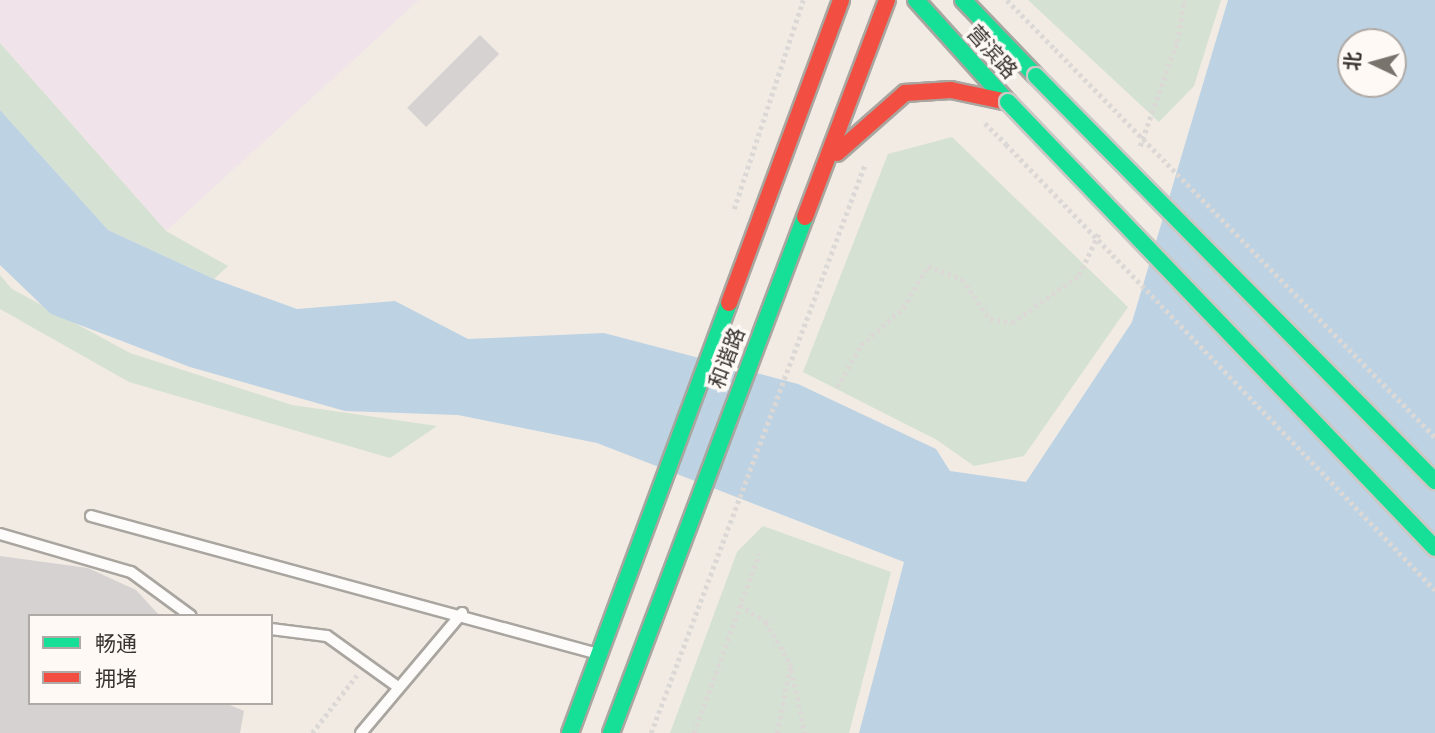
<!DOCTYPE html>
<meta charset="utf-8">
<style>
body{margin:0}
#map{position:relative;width:1435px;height:733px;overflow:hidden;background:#f1ebe4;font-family:Poppins,"Noto Sans SC",sans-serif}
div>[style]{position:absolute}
.industrial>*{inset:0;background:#f0e3e9}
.green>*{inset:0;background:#d5e1d3}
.water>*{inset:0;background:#bdd2e3}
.building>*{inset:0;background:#d6d2d1;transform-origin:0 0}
.path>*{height:4.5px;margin-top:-2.25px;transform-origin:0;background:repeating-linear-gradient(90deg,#dbd8d6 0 3.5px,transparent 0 7px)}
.roads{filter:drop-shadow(2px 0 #a9a59f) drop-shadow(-2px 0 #a9a59f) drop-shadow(0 2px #a9a59f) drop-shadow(0 -2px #a9a59f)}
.lane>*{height:10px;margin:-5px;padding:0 5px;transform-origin:5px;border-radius:5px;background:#fdfcfb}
.fast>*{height:16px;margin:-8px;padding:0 8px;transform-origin:8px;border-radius:8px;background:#16e098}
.jam>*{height:16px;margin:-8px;padding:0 8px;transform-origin:8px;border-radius:8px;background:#f24e42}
.path-bridge>*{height:4.5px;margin-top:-2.25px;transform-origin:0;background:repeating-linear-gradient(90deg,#dbd8d6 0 3.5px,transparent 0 7px)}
.bridges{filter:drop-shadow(2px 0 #cbc7c4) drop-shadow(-2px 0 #cbc7c4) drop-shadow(0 2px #cbc7c4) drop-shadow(0 -2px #cbc7c4)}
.fast-bridge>*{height:16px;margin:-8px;padding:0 8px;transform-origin:8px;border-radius:8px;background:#16e098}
span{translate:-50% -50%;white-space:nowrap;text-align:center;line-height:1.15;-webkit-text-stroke:7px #fef9f5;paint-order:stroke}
.street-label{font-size:21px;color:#38332f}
.legend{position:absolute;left:28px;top:614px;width:245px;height:91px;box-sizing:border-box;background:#fef9f5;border:2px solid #afaaa6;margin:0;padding:9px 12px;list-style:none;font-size:21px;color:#38332f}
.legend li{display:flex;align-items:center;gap:14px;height:35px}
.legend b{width:35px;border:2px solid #afaaa6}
.north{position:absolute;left:1337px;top:28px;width:70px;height:70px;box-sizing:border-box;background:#fef9f5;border:2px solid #afaaa6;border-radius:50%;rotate:275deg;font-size:19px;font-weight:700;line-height:28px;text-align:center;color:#38332f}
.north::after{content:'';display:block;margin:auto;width:24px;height:32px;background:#79736e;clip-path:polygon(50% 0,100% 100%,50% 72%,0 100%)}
</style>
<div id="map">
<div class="industrial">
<i style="clip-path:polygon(0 0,419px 0,166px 231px,0 43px)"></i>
</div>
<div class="green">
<i style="clip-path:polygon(1028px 0,1221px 0,1194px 86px,1159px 122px)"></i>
<i style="clip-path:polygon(0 43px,166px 231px,228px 266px,214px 279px,108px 230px,0 110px)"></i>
<i style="clip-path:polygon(952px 137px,1128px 307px,1024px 456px,974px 466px,937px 440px,803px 372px,888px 154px)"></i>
<i style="clip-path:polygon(0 275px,12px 289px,130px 353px,292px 405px,437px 426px,390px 458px,129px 382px,0 309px)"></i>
<i style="clip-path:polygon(763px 526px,891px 572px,849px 733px,670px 733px,737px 552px)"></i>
</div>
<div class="water">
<i style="clip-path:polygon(evenodd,1228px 0,1435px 0,1435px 733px,859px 733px,904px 562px,597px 443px,458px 415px,345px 411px,190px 367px,51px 314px,0 265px,0 110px,108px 230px,214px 279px,297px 309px,395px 301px,468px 339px,604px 333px,798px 384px,936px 449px,950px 471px,1026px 482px,1132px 322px,1228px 0,1351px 42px,1393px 42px,1393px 84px,1351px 84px,1351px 42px)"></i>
</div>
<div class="building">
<i style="left:480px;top:35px;width:27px;height:103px;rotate:45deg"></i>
<i style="clip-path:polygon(0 556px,88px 568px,136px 590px,160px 616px,30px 616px,30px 703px,225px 703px,244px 711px,240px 733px,0 733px)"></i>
</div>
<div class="path">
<i style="left:1007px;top:0;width:69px;rotate:45.6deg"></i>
<i style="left:985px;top:123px;width:30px;rotate:45deg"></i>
<i style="left:1140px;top:146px;width:110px;rotate:-70.4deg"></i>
<i style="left:1177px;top:42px;width:43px;rotate:-80.5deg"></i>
<i style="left:734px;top:209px;width:220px;rotate:-71.7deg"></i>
<i style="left:837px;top:387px;width:48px;rotate:-60.3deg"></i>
<i style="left:861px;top:345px;width:56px;rotate:-41.4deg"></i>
<i style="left:903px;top:308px;width:49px;rotate:-59.2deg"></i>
<i style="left:928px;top:266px;width:36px;rotate:21deg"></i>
<i style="left:962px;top:279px;width:49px;rotate:55deg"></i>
<i style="left:990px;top:319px;width:22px;rotate:10deg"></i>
<i style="left:1012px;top:323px;width:82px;rotate:-35.6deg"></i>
<i style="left:1079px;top:275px;width:47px;rotate:-64.5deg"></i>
<i style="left:740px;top:605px;width:31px;rotate:33deg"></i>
<i style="left:766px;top:622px;width:48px;rotate:59.7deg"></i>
<i style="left:790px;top:663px;width:72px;rotate:77.9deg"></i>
<i style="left:312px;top:733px;width:73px;rotate:-52.2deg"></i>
<i style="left:651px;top:733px;width:608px;rotate:-69.39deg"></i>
<i style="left:694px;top:733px;width:191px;rotate:-70.1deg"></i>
<i style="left:777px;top:733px;width:67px;rotate:-78.9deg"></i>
</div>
<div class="roads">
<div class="lane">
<i style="left:91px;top:516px;width:522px;rotate:15.21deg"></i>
<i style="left:0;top:534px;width:136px;rotate:16.2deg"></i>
<i style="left:131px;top:572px;width:74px;rotate:36.3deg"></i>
<i style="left:271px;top:629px;width:56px;rotate:7.1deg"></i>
<i style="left:327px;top:636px;width:87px;rotate:35.7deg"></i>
<i style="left:361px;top:733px;width:157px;rotate:-49.9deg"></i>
</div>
<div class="fast">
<i style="left:916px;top:0;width:137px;rotate:48deg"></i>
<i style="left:963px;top:0;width:105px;rotate:46.2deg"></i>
<i style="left:570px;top:733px;width:458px;rotate:-69.7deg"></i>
<i style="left:611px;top:733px;width:551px;rotate:-69.4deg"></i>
</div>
<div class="jam">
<i style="left:837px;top:153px;width:91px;rotate:-41.4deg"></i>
<i style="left:905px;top:93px;width:46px;rotate:-3.7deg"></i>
<i style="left:951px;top:90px;width:58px;rotate:11.9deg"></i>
<i style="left:805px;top:217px;width:232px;rotate:-69.3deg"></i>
<i style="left:729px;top:303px;width:323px;rotate:-69.7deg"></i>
</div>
</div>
<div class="path-bridge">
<i style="left:1055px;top:49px;width:543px;rotate:45.6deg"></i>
<i style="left:1006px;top:144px;width:619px;rotate:46.11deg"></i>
</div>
<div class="bridges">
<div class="fast-bridge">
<i style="left:1036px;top:76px;width:569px;rotate:45.43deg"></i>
<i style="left:1008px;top:102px;width:617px;rotate:46.25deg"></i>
</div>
</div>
<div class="street-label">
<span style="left:992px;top:52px;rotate:48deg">营滨路</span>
<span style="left:727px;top:358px;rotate:-69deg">和谐路</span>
</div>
<ul class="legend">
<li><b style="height:9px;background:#16e098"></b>畅通</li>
<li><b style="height:9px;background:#f24e42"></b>拥堵</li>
</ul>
<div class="north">北</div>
</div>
